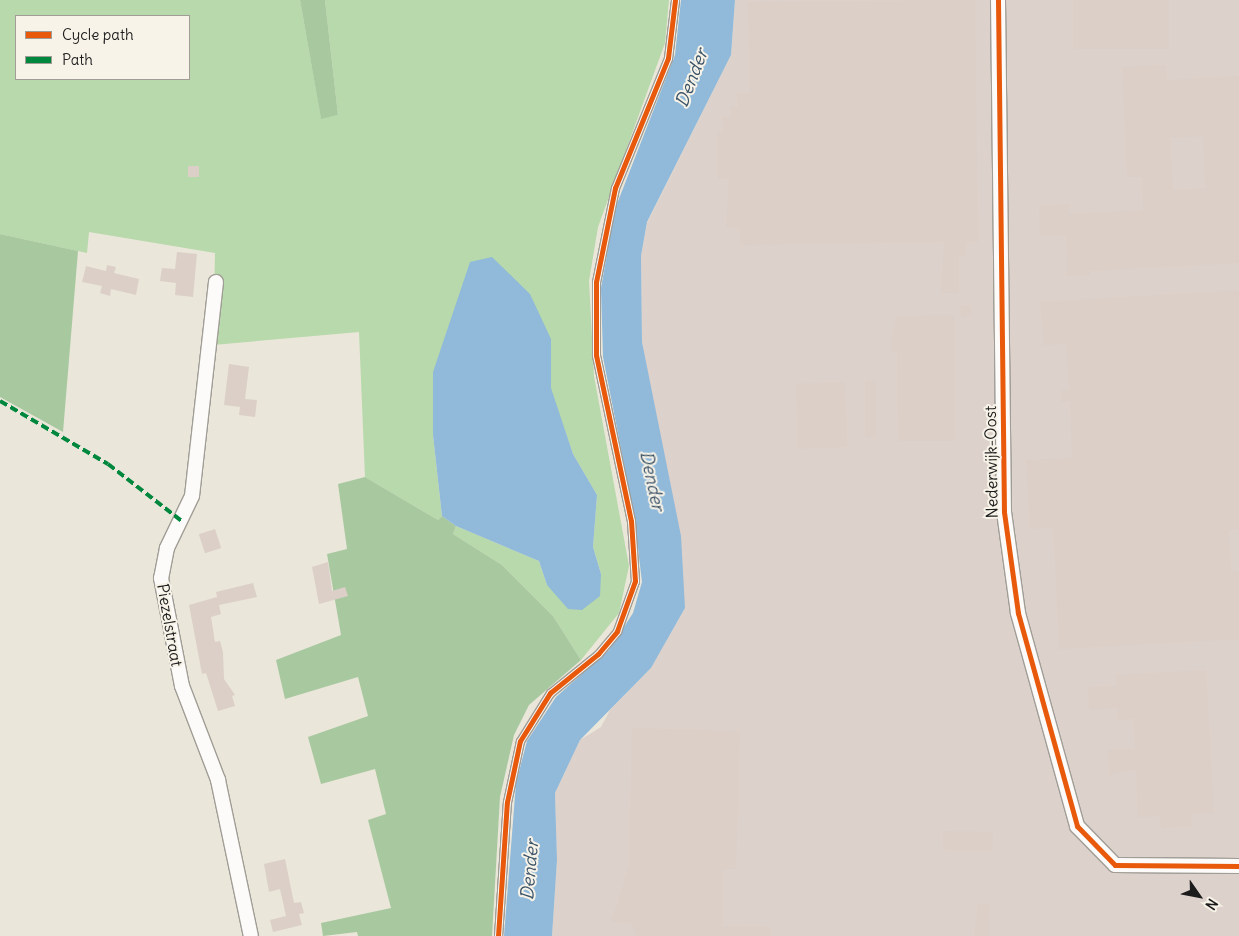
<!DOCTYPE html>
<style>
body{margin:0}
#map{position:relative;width:1239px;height:936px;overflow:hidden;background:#eae6d9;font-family:Delius,sans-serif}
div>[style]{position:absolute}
.industrial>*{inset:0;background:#ddd1cb}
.green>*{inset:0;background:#b7d9ab}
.forest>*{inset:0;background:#a8c9a0}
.water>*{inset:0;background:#90b9da}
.building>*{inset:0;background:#dccfc7;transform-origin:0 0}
.roads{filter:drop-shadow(1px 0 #a09d96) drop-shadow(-1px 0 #a09d96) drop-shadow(0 1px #a09d96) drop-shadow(0 -1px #a09d96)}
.lane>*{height:7px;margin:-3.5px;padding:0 3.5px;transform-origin:3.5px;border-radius:3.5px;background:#fcfbf9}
.street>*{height:14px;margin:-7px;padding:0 7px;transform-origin:7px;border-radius:7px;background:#fcfbf9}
.quiet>*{height:4px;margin-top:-2px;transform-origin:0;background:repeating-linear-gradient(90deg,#00873e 0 8px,transparent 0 12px)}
.cycleway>*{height:5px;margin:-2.5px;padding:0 2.5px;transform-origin:2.5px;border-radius:2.5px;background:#e8590c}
span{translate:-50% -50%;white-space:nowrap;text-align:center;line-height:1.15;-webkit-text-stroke:4px #f7f3e8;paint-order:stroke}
.street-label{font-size:16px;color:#1c1c1c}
.water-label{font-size:18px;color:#3b5368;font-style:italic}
.legend{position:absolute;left:15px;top:15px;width:175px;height:65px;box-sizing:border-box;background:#f7f3e8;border:1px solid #9f9d96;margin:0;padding:6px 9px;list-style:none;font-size:15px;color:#1c1c1c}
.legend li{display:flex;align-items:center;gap:10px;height:25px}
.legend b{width:25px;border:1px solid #9f9d96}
.north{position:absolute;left:1174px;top:871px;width:50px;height:50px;-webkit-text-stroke:4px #f7f3e8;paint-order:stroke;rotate:123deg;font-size:14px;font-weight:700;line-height:20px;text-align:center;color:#1c1c1c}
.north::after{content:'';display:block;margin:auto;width:18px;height:22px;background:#1c1c1c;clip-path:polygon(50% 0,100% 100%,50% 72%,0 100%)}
</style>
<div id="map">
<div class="industrial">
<i style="clip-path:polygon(735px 0,1239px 0,1239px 936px,552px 936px,557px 860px,555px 793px,580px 740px,601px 727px,610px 710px,651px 668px,685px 608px,642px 342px,641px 256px,647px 223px,731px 55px)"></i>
</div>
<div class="green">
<i style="clip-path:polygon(evenodd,0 0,300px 0,321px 118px,338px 115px,325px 0,669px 0,665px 43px,598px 227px,589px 281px,594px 376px,629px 566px,619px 613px,581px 660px,553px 616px,502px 565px,453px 534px,456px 526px,539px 561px,547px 585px,601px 574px,593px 547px,597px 495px,573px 454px,550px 388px,551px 339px,433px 372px,433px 435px,442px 516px,438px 520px,365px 477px,359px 332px,213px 345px,215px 253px,89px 232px,87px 253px,0 234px,0 0,16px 16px,189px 16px,189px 79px,16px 79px,16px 16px)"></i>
</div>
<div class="forest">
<i style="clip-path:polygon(300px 0,325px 0,338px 115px,321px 119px)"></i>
<i style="clip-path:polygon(0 234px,78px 251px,63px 432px,0 397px)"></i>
<i style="clip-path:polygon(365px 477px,438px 520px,442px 516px,456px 526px,453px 534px,502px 565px,553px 616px,581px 660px,529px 705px,514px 735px,500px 797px,492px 936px,358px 936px,357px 932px,323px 936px,321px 923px,391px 908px,368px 820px,386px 814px,375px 769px,321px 784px,308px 737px,368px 716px,358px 677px,285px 699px,276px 660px,341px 635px,327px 554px,347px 549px,338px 484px)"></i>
</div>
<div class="water">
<i style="clip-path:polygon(681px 0,735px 0,731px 55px,647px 222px,641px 256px,642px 342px,681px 536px,685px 608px,651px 668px,580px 740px,555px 793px,557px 860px,552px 936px,504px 936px,516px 783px,527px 741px,556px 697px,609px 650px,633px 613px,642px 582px,634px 515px,603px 357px,601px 288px,615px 209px,675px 55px)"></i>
<i style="clip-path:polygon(492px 257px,530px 294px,551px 339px,551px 388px,573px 454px,597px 495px,593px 547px,601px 574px,600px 596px,582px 610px,568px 609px,547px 585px,539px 561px,456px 526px,442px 516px,433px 435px,433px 372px,470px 262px)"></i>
</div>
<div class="building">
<i style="clip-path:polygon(975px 0,978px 242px,966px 242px,966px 256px,959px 256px,959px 293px,941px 293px,944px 242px,740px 245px,740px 228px,726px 228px,729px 179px,718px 179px,717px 132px,723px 132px,722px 117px,731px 117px,731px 107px,738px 107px,737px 93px,750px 93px,748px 2px)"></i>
<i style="left:1073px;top:0;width:96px;height:49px"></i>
<i style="clip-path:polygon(evenodd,1166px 65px,1167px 80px,1239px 76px,1239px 263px,1090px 271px,1090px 275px,1067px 276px,1066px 235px,1040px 236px,1039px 206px,1069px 204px,1069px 214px,1143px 210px,1142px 177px,1127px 177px,1122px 67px,1166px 65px,1203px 136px,1205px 188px,1173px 190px,1170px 138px,1203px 136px)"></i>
<i style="left:199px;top:166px;width:11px;height:11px;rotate:90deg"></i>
<i style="clip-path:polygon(177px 252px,197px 254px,193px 297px,175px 295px,176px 283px,160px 281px,162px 268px,175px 269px)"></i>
<i style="clip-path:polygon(107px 265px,116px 267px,114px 273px,139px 279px,136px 295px,111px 289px,110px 296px,100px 293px,102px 286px,82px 282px,86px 266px,106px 271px)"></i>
<i style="clip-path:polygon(1239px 290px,1239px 529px,1229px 530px,1231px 571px,1239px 571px,1239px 639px,1059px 649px,1054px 537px,1052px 528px,1030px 529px,1026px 460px,1072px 458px,1070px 401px,1061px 402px,1061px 390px,1069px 389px,1066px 344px,1044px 345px,1040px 302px)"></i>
<i style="left:971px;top:305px;width:11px;height:11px;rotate:85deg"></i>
<i style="clip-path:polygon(954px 315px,955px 441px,898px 441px,897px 352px,891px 352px,891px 340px,897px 316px)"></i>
<i style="clip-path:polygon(229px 364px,249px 367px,245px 399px,257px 400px,255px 417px,239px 415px,240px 407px,224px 405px)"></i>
<i style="left:865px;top:381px;width:11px;height:56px"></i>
<i style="left:845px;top:382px;width:65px;height:49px;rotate:88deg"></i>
<i style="left:215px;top:529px;width:20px;height:17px;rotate:72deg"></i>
<i style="clip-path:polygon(328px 562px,332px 591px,345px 587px,348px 596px,319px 604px,312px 567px)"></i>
<i style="clip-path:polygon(253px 583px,257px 597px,219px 605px,221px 614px,211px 617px,215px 642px,220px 641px,223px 652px,224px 679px,235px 695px,232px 696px,235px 706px,218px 711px,206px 673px,202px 674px,189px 605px,217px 597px,218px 602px,216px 592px)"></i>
<i style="clip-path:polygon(1206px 670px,1214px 813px,1190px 814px,1192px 826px,1161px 828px,1160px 816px,1138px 817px,1136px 769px,1110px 775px,1108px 750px,1135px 749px,1134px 719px,1118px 720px,1117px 708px,1089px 710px,1088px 687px,1116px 686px,1116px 675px)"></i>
<i style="clip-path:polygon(632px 728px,740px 731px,736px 869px,723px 869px,722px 926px,771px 927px,770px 936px,636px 936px,631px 923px,611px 922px,629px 866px)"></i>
<i style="left:943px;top:831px;width:50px;height:19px;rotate:1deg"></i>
<i style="clip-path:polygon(285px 859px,294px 903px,301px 902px,304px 913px,299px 914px,302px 925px,273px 932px,270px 920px,286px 916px,280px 889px,269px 892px,264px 864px)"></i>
<i style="clip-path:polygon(978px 904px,990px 904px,989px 936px,974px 936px)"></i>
</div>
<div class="roads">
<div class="lane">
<i style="left:498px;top:936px;width:134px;rotate:-86.2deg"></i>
<i style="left:507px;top:802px;width:62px;rotate:-78deg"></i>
<i style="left:520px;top:741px;width:57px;rotate:-58deg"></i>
<i style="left:550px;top:693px;width:62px;rotate:-39.1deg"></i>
<i style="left:598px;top:654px;width:30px;rotate:-50deg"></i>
<i style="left:617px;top:631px;width:53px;rotate:-70.2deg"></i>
<i style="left:635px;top:581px;width:60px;rotate:-93.8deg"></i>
<i style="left:631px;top:521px;width:170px;rotate:-101.9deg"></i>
<i style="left:596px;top:355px;width:73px;rotate:-90deg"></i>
<i style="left:596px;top:282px;width:96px;rotate:-78.6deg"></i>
<i style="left:615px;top:188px;width:140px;rotate:-67.8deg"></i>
<i style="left:668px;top:58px;width:58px;rotate:-83.1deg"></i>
</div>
<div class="street">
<i style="left:998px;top:0;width:512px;rotate:89.33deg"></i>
<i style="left:1004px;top:512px;width:102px;rotate:82.1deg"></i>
<i style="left:1018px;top:613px;width:221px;rotate:74.5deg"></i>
<i style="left:1077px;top:826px;width:54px;rotate:45.7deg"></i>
<i style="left:1115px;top:865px;width:124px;rotate:0.5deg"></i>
<i style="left:216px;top:282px;width:215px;rotate:96.4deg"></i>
<i style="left:192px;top:496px;width:58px;rotate:115.7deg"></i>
<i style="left:167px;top:548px;width:31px;rotate:101deg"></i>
<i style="left:161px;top:578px;width:110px;rotate:79deg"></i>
<i style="left:182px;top:686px;width:101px;rotate:69deg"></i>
<i style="left:218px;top:780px;width:159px;rotate:78.1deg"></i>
</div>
</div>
<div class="quiet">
<i style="left:0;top:401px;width:125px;rotate:30.3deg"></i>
<i style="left:108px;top:464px;width:95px;rotate:37.7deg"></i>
</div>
<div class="cycleway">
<i style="left:998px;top:0;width:512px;rotate:89.33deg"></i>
<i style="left:1004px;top:512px;width:102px;rotate:82.1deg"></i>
<i style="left:1018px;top:613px;width:221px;rotate:74.5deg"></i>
<i style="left:1077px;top:826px;width:54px;rotate:45.7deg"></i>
<i style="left:1115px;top:865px;width:124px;rotate:0.5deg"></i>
<i style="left:498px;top:936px;width:134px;rotate:-86.2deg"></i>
<i style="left:507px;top:802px;width:62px;rotate:-78deg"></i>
<i style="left:520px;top:741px;width:57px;rotate:-58deg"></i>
<i style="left:550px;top:693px;width:62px;rotate:-39.1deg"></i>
<i style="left:598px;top:654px;width:30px;rotate:-50deg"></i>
<i style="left:617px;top:631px;width:53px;rotate:-70.2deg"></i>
<i style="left:635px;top:581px;width:60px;rotate:-93.8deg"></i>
<i style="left:631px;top:521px;width:170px;rotate:-101.9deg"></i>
<i style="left:596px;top:355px;width:73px;rotate:-90deg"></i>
<i style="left:596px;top:282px;width:96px;rotate:-78.6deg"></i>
<i style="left:615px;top:188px;width:140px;rotate:-67.8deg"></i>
<i style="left:668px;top:58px;width:58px;rotate:-83.1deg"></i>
</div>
<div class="street-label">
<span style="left:991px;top:462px;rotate:-91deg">Nederwijk-Oost</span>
<span style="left:170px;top:625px;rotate:80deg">Piezelstraat</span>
</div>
<div class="water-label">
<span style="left:692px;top:78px;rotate:-69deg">Dender</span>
<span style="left:652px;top:481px;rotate:78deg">Dender</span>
<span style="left:530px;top:870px;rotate:-85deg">Dender</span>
</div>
<ul class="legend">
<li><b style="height:6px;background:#e8590c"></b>Cycle path</li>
<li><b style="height:6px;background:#00873e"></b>Path</li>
</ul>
<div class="north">N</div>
</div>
